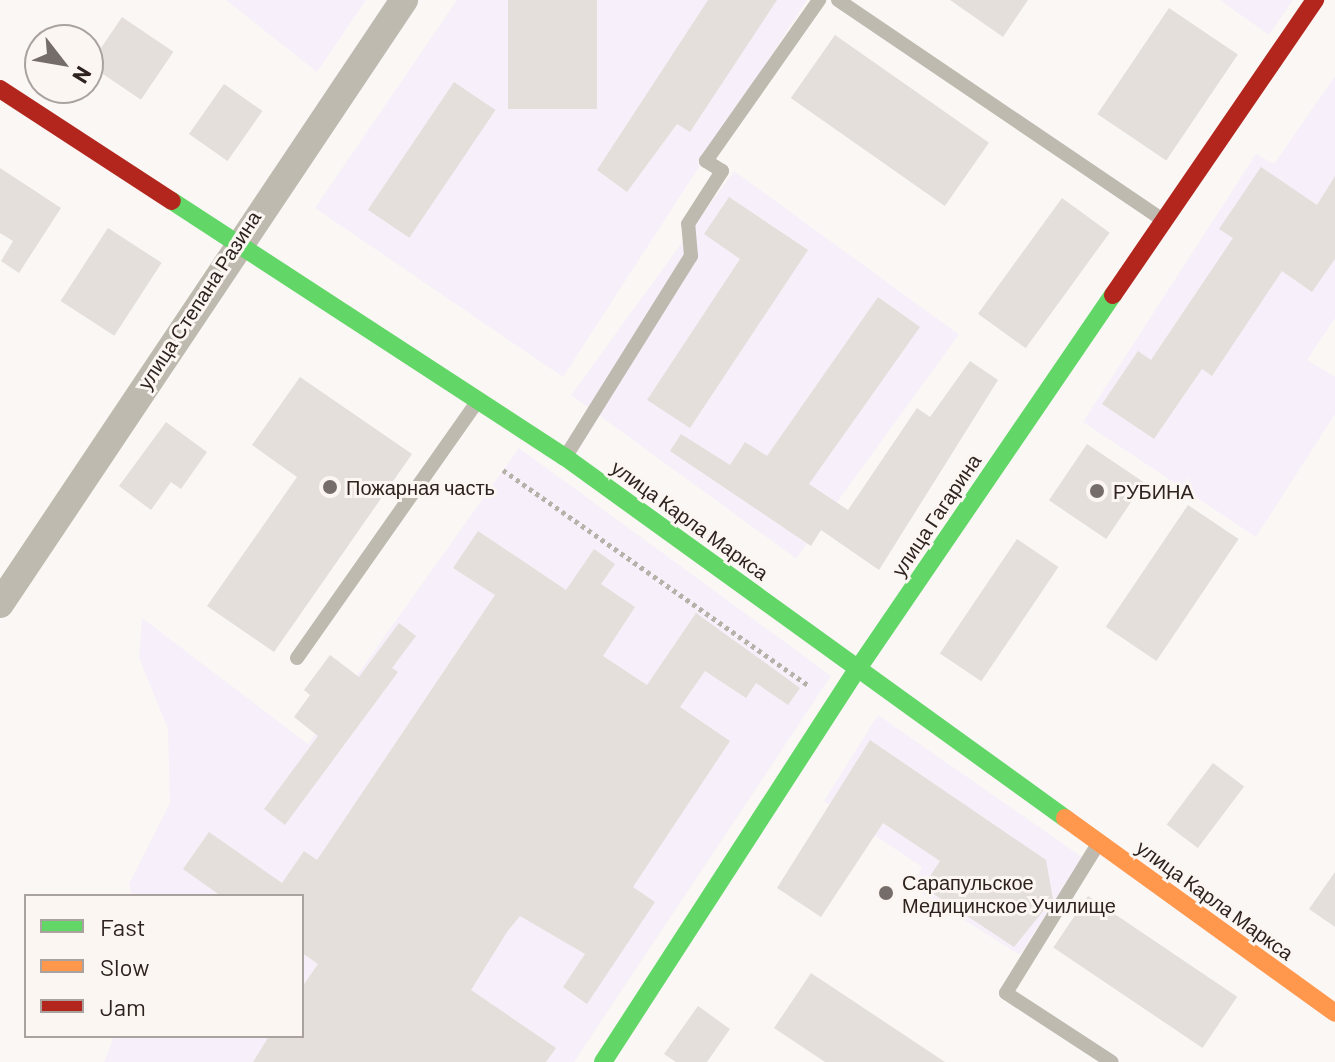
<!DOCTYPE html>
<meta charset="utf-8">
<style>
body{margin:0}
#map{position:relative;width:1335px;height:1062px;overflow:hidden;background:#faf7f5;font-family:Barlow,sans-serif}
div>[style]{position:absolute}
.commercial>*{inset:0;background:#f7eff9;transform-origin:0 0}
.building>*{inset:0;background:#e5dfdb;transform-origin:0 0}
.path>*{height:5px;margin-top:-2.5px;transform-origin:0;background:repeating-linear-gradient(90deg,#b7b1aa 0 4px,transparent 0 8px)}
.lane>*{height:14px;margin:-7px;padding:0 7px;transform-origin:7px;border-radius:7px;background:#bfbab0}
.street>*{height:28px;margin:-14px;padding:0 14px;transform-origin:14px;border-radius:14px;background:#bfbab0}
.fast>*{height:18px;margin:-9px;padding:0 9px;transform-origin:9px;border-radius:9px;background:#63d668}
.slow>*{height:18px;margin:-9px;padding:0 9px;transform-origin:9px;border-radius:9px;background:#ff974d}
.jam>*{height:18px;margin:-9px;padding:0 9px;transform-origin:9px;border-radius:9px;background:#b3261e}
.dots>*{width:22px;height:22px;translate:-50% -50%;box-sizing:border-box;border:4px solid #fcf6f3;border-radius:50%}
span{translate:-50% -50%;white-space:nowrap;text-align:center;line-height:1.15;-webkit-text-stroke:6px #fcf6f3;paint-order:stroke}
.street-label{font-size:20px;color:#2e231e}
.poi-label{font-size:20px;color:#2e231e}
.left{translate:0 -50%;text-align:left}
.legend{position:absolute;left:24px;top:894px;width:280px;height:144px;box-sizing:border-box;background:#fcf6f3;border:2px solid #aaa29e;margin:0;padding:10px 14px;list-style:none;font-size:24px;color:#2e231e}
.legend li{display:flex;align-items:center;gap:16px;height:40px}
.legend b{width:40px;border:2px solid #aaa29e}
.north{position:absolute;left:24px;top:24px;width:80px;height:80px;box-sizing:border-box;background:#fcf6f3;border:2px solid #aaa29e;border-radius:50%;rotate:121deg;font-size:22px;font-weight:700;line-height:32px;text-align:center;color:#2e231e}
.north::after{content:'';display:block;margin:auto;width:28px;height:36px;background:#756d69;clip-path:polygon(50% 0,100% 100%,50% 72%,0 100%)}
</style>
<div id="map">
<div class="commercial">
<i style="clip-path:polygon(226px 0,366px 0,317px 72px)"></i>
<i style="clip-path:polygon(457px 0,807px 0,563px 377px,315px 208px)"></i>
<i style="clip-path:polygon(1220px 0,1293px 0,1269px 35px)"></i>
<i style="clip-path:polygon(1335px 76px,1335px 318px,1307px 360px,1335px 377px,1335px 414px,1256px 537px,1083px 422px,1256px 154px,1274px 164px)"></i>
<i style="left:734px;top:171px;width:278px;height:277px;rotate:36deg"></i>
<i style="clip-path:polygon(519px 448px,831px 676px,574px 1062px,104px 1062px,114px 1036px,302px 1036px,302px 896px,132px 896px,129px 884px,170px 803px,168px 729px,139px 658px,142px 618px,308px 744px)"></i>
<i style="clip-path:polygon(878px 715px,1082px 857px,1020px 955px,912px 887px,922px 867px,824px 801px)"></i>
</div>
<div class="building">
<i style="left:508px;top:0;width:89px;height:109px"></i>
<i style="clip-path:polygon(708px 0,777px 0,690px 132px,677px 124px,627px 192px,597px 170px)"></i>
<i style="clip-path:polygon(950px 0,1028px 0,1003px 37px)"></i>
<i style="left:1169px;top:8px;width:83px;height:128px;rotate:34deg"></i>
<i style="left:122px;top:17px;width:62px;height:58px;rotate:34deg"></i>
<i style="left:835px;top:35px;width:188px;height:77px;rotate:35deg"></i>
<i style="left:454px;top:82px;width:50px;height:154px;rotate:34deg"></i>
<i style="left:224px;top:84px;width:47px;height:61px;rotate:35deg"></i>
<i style="clip-path:polygon(1261px 167px,1317px 205px,1335px 176px,1335px 259px,1312px 292px,1282px 271px,1212px 376px,1202px 369px,1154px 439px,1102px 404px,1138px 351px,1151px 360px,1233px 238px,1219px 229px)"></i>
<i style="clip-path:polygon(0 168px,61px 208px,19px 273px,1px 261px,13px 241px,0 233px)"></i>
<i style="clip-path:polygon(729px 197px,808px 250px,690px 428px,647px 400px,740px 259px,704px 234px)"></i>
<i style="left:1062px;top:198px;width:59px;height:143px;rotate:36deg"></i>
<i style="left:108px;top:228px;width:64px;height:87px;rotate:33deg"></i>
<i style="clip-path:polygon(878px 297px,920px 327px,809px 484px,848px 510px,917px 408px,930px 417px,970px 361px,998px 380px,879px 570px,821px 530px,811px 546px,670px 451px,681px 434px,730px 465px,745px 442px,767px 456px)"></i>
<i style="clip-path:polygon(300px 377px,412px 454px,274px 652px,207px 606px,297px 477px,252px 445px)"></i>
<i style="clip-path:polygon(166px 422px,207px 452px,181px 489px,171px 482px,151px 510px,119px 486px)"></i>
<i style="left:1087px;top:444px;width:69px;height:68px;rotate:34deg"></i>
<i style="left:1188px;top:505px;width:61px;height:147px;rotate:34deg"></i>
<i style="clip-path:polygon(478px 531px,566px 590px,594px 549px,615px 564px,601px 584px,635px 607px,603px 656px,647px 685px,696px 613px,800px 688px,788px 705px,756px 683px,746px 698px,705px 671px,680px 707px,730px 741px,633px 887px,655px 902px,587px 1004px,563px 987px,585px 954px,520px 916px,507px 932px,471px 990px,556px 1048px,546px 1062px,253px 1062px,269px 1036px,302px 1036px,302px 987px,318px 964px,302px 953px,302px 896px,221px 896px,183px 869px,209px 832px,282px 883px,304px 851px,317px 860px,495px 595px,453px 568px)"></i>
<i style="left:1017px;top:539px;width:50px;height:138px;rotate:34deg"></i>
<i style="clip-path:polygon(399px 623px,416px 636px,392px 668px,398px 672px,285px 825px,264px 809px,318px 736px,294px 717px,310px 695px,304px 690px,330px 655px,359px 677px)"></i>
<i style="clip-path:polygon(870px 740px,1046px 860px,1053px 899px,1014px 947px,923px 887px,940px 861px,883px 823px,821px 917px,777px 888px)"></i>
<i style="left:1213px;top:763px;width:39px;height:77px;rotate:37deg"></i>
<i style="clip-path:polygon(1335px 872px,1335px 927px,1309px 909px)"></i>
<i style="left:1088px;top:896px;width:180px;height:62px;rotate:34deg"></i>
<i style="clip-path:polygon(811px 973px,945px 1062px,825px 1062px,774px 1028px)"></i>
<i style="clip-path:polygon(698px 1006px,730px 1029px,707px 1062px,676px 1062px,664px 1054px)"></i>
</div>
<div class="path">
<i style="left:503px;top:470px;width:373px;rotate:35.2deg"></i>
</div>
<div class="lane">
<i style="left:838px;top:0;width:392px;rotate:34.1deg"></i>
<i style="left:566px;top:456px;width:236px;rotate:-58deg"></i>
<i style="left:691px;top:256px;width:32px;rotate:-95deg"></i>
<i style="left:688px;top:224px;width:63px;rotate:-57.3deg"></i>
<i style="left:722px;top:171px;width:19px;rotate:-148deg"></i>
<i style="left:706px;top:161px;width:197px;rotate:-54.9deg"></i>
<i style="left:297px;top:658px;width:313px;rotate:-54.9deg"></i>
<i style="left:1098px;top:844px;width:175px;rotate:121.7deg"></i>
<i style="left:1006px;top:993px;width:126px;rotate:33.1deg"></i>
</div>
<div class="street">
<i style="left:0;top:604px;width:727px;rotate:-56.22deg"></i>
</div>
<div class="fast">
<i style="left:172px;top:201px;width:469px;rotate:33.1deg"></i>
<i style="left:565px;top:457px;width:617px;rotate:35.83deg"></i>
<i style="left:603px;top:1062px;width:467px;rotate:-57.1deg"></i>
<i style="left:857px;top:670px;width:454px;rotate:-55.7deg"></i>
</div>
<div class="slow">
<i style="left:1065px;top:818px;width:333px;rotate:35.8deg"></i>
</div>
<div class="jam">
<i style="left:0;top:89px;width:205px;rotate:33.1deg"></i>
<i style="left:1113px;top:295px;width:358px;rotate:-55.6deg"></i>
</div>
<div class="dots">
<i style="left:330px;top:487px;background:#756d69"></i>
<i style="left:1097px;top:491px;background:#756d69"></i>
<i style="left:886px;top:893px;background:#756d69"></i>
</div>
<div class="street-label">
<span style="left:199px;top:300px;rotate:-57deg">улица Степана Разина</span>
<span style="left:936px;top:515px;rotate:-56deg">улица Гагарина</span>
<span style="left:690px;top:520px;rotate:36deg">улица Карла Маркса</span>
<span style="left:1215px;top:900px;rotate:36deg">улица Карла Маркса</span>
</div>
<div class="poi-label">
<span class="left" style="left:346px;top:487px">Пожарная часть</span>
<span class="left" style="left:1113px;top:491px">РУБИНА</span>
<span class="left" style="left:902px;top:894px">Сарапульское<br>Медицинское Училище</span>
</div>
<ul class="legend">
<li><b style="height:10px;background:#63d668"></b>Fast</li>
<li><b style="height:10px;background:#ff974d"></b>Slow</li>
<li><b style="height:10px;background:#b3261e"></b>Jam</li>
</ul>
<div class="north">N</div>
</div>
